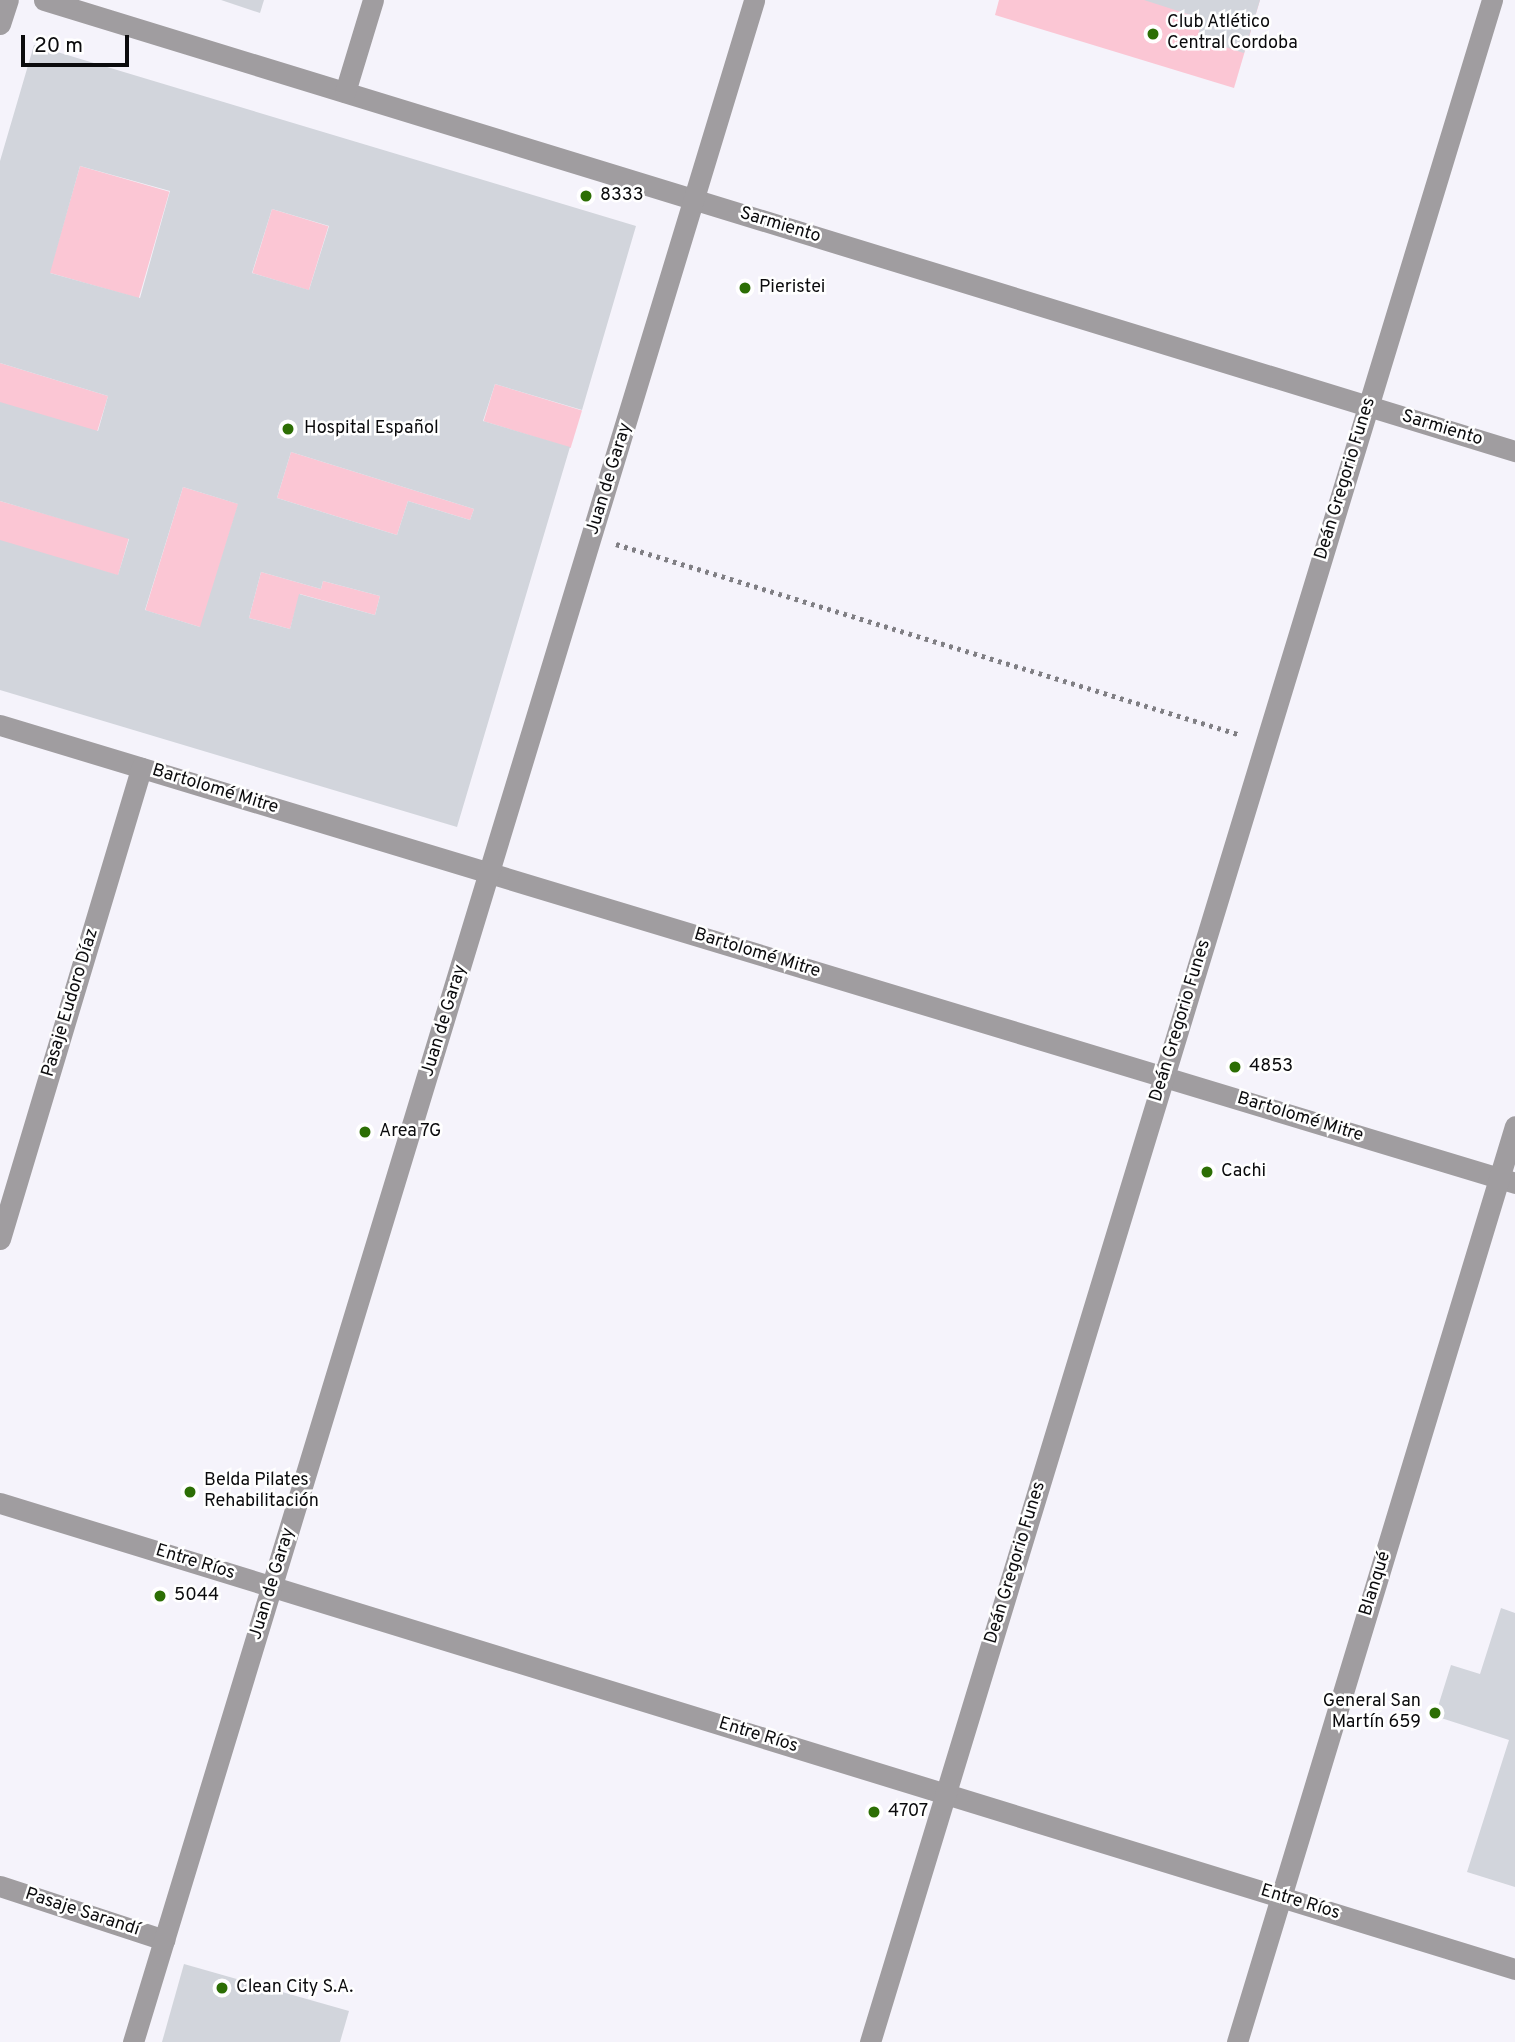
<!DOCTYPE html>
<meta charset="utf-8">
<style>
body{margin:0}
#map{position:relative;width:1515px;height:2042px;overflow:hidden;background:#f5f3fb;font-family:Overpass,sans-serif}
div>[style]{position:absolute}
.green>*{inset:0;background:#fbc6d4;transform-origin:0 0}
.building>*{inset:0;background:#d2d5dc}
.path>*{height:4.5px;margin-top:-2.25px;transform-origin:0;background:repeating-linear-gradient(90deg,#807f84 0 3.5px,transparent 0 8.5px)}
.street>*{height:21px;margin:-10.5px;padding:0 10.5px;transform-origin:10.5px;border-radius:10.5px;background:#a09da0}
.dots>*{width:19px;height:19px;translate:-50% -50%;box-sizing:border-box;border:4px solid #fff;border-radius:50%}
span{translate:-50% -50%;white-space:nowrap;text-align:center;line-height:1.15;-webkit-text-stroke:5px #fff;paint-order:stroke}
.poi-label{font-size:18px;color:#0b0b0d}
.left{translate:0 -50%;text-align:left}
.right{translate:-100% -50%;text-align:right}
.street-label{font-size:18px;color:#0b0b0d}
.scale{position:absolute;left:21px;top:35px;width:108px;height:32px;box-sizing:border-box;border:4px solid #0b0b0d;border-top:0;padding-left:9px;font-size:21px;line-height:24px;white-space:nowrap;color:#0b0b0d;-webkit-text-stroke:5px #fff;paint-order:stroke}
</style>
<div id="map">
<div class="green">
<i style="clip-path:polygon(999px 0,1260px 0,1234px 88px,995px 15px)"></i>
<i style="left:80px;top:166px;width:93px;height:111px;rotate:16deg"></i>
<i style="left:272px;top:209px;width:59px;height:67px;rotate:17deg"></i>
<i style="left:0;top:363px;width:113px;height:39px;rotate:17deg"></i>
<i style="left:495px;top:384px;width:91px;height:39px;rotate:17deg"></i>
<i style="clip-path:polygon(291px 452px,474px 509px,470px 520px,408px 501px,397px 535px,277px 498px)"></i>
<i style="left:183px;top:487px;width:58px;height:129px;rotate:17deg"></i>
<i style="left:0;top:501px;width:134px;height:39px;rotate:16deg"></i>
<i style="clip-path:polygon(261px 572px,321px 589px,323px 581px,380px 596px,375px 615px,300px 594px,290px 629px,249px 618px)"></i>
</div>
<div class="building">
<i style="clip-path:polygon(221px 0,264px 0,260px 13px)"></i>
<i style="clip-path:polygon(1144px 0,1260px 0,1244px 53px,1197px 38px,1203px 19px)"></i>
<i style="clip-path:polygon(evenodd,34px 45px,636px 226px,582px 410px,495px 384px,483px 421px,570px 447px,457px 827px,0 690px,0 540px,118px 575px,129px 539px,0 501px,0 402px,98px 431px,108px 396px,0 363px,0 161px,34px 45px,80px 166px,170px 191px,140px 298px,50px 273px,80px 166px,34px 45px,272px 209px,329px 226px,309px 290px,252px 273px,272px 209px,34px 45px,291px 452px,474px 509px,470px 520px,408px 501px,397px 535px,277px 498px,291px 452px,34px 45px,183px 487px,238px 504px,200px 627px,145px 610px,183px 487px,34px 45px,261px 572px,321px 589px,323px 581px,380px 596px,375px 615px,299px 594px,290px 629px,249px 618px,261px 572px)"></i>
<i style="clip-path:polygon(1501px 1608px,1515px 1613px,1515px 1887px,1467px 1872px,1509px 1740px,1435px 1716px,1451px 1665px,1480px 1674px)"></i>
<i style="clip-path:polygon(184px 1964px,349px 2011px,340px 2042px,162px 2042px)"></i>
</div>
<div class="path">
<i style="left:616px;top:544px;width:654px;rotate:16.99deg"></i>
</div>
<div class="street">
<i style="left:44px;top:0;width:1539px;rotate:17.05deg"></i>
<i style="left:0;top:24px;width:25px;rotate:-72deg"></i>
<i style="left:345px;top:92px;width:96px;rotate:-73.1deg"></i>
<i style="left:0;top:725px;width:1583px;rotate:16.82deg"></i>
<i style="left:0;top:1239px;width:492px;rotate:-73.3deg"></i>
<i style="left:0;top:1503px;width:1585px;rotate:17.1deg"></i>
<i style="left:0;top:1886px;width:173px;rotate:18.2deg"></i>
<i style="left:133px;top:2042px;width:2134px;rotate:-73.08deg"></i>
<i style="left:870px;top:2042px;width:2135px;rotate:-73.06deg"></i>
<i style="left:1237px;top:2042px;width:957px;rotate:-73.12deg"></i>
</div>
<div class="dots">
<i style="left:1153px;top:34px;background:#2c6e04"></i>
<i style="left:586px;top:196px;background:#2c6e04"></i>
<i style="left:745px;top:288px;background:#2c6e04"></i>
<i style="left:288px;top:429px;background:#2c6e04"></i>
<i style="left:1235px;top:1067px;background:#2c6e04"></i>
<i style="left:365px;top:1132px;background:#2c6e04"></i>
<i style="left:1207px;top:1172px;background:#2c6e04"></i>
<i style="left:190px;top:1492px;background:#2c6e04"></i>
<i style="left:160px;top:1596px;background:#2c6e04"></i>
<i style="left:1435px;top:1713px;background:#2c6e04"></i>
<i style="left:874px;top:1812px;background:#2c6e04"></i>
<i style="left:222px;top:1988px;background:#2c6e04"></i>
</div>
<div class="poi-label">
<span class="left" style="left:1167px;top:34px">Club Atlético<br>Central Cordoba</span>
<span class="left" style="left:600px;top:196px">8333</span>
<span class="left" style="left:759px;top:288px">Pieristei</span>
<span class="left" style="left:304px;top:429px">Hospital Español</span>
<span class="left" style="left:1249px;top:1067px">4853</span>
<span class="left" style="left:379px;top:1132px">Area 7G</span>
<span class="left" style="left:1221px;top:1172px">Cachi</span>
<span class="left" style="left:204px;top:1492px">Belda Pilates<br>Rehabilitación</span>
<span class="left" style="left:174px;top:1596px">5044</span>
<span class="right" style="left:1421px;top:1713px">General San<br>Martín 659</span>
<span class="left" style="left:888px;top:1812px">4707</span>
<span class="left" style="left:236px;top:1988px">Clean City S.A.</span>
</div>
<div class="street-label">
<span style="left:780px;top:226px;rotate:17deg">Sarmiento</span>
<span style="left:1442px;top:429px;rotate:17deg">Sarmiento</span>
<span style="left:610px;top:479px;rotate:-73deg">Juan de Garay</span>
<span style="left:1346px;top:479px;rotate:-73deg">Deán Gregorio Funes</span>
<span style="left:215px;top:790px;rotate:17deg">Bartolomé Mitre</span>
<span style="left:757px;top:954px;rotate:17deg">Bartolomé Mitre</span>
<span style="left:71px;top:1003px;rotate:-73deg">Pasaje Eudoro Díaz</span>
<span style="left:445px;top:1021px;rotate:-73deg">Juan de Garay</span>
<span style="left:1181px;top:1021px;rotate:-73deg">Deán Gregorio Funes</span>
<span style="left:1300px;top:1118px;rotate:17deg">Bartolomé Mitre</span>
<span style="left:195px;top:1563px;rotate:17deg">Entre Ríos</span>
<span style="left:1016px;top:1563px;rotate:-73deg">Deán Gregorio Funes</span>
<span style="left:273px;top:1584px;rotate:-73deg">Juan de Garay</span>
<span style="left:1376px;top:1584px;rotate:-73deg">Blanqué</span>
<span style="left:758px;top:1736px;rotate:17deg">Entre Ríos</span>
<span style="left:1300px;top:1903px;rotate:17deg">Entre Ríos</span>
<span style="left:82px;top:1913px;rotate:18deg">Pasaje Sarandí</span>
</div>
<div class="scale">20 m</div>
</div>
